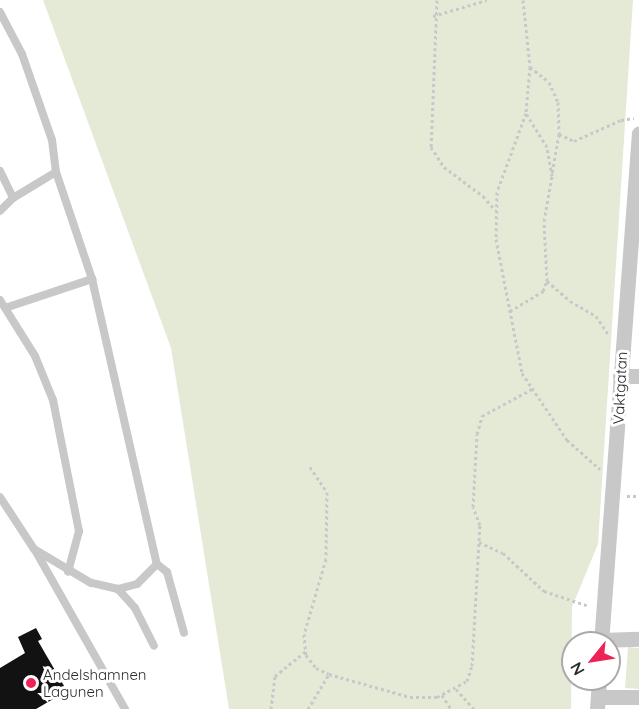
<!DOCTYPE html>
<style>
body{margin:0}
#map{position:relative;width:639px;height:709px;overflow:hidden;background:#fff;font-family:Quicksand,sans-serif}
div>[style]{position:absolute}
.green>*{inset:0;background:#e5ead7}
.building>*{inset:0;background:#121212}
.path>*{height:3px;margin-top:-1.5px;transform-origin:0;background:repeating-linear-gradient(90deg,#c8c8c8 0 3px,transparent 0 6px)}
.service>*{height:8px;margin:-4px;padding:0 4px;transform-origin:4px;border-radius:4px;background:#c8c8c8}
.minor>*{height:15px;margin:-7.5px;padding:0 7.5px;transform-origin:7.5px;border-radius:7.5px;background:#c8c8c8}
.dots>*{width:16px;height:16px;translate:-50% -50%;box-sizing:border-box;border:3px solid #fff;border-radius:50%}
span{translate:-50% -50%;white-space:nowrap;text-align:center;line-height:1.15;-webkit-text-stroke:6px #fff;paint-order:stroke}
.street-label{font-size:15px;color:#2b2b2b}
.poi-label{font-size:15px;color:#2b2b2b}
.left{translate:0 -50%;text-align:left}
.north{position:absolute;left:561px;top:631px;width:60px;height:60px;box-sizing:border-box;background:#fff;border:2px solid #aaa;border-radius:50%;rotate:240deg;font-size:16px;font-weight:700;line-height:24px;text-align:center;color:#2b2b2b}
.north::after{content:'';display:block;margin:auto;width:21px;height:27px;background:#ed2358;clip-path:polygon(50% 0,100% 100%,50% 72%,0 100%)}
</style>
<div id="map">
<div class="green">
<i style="clip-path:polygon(43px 0,633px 0,598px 544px,572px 607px,571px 709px,229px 709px,171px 348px)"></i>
<i style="clip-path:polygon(628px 647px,639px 648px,639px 689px,625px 688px)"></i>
</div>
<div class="building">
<i style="clip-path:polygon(36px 628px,42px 639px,38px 641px,67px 691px,36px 709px,0 709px,0 668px,25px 653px,18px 637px)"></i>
</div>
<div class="path">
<i style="left:437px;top:0;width:147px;rotate:92.3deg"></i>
<i style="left:431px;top:147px;width:24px;rotate:57deg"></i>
<i style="left:444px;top:167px;width:49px;rotate:36.6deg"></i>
<i style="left:483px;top:196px;width:18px;rotate:49deg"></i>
<i style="left:523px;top:0;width:67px;rotate:84deg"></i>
<i style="left:530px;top:67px;width:46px;rotate:95deg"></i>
<i style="left:526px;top:113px;width:84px;rotate:110.2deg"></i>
<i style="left:497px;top:192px;width:47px;rotate:91.2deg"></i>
<i style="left:496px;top:239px;width:136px;rotate:79deg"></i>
<i style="left:522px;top:373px;width:81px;rotate:56.1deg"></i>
<i style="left:567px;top:440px;width:44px;rotate:41.3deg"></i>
<i style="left:433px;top:16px;width:56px;rotate:-16.5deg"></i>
<i style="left:530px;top:67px;width:24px;rotate:38deg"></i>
<i style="left:549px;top:82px;width:22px;rotate:66deg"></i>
<i style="left:558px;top:102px;width:32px;rotate:88deg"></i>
<i style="left:559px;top:134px;width:40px;rotate:100deg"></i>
<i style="left:559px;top:134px;width:17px;rotate:25deg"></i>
<i style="left:574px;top:141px;width:51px;rotate:-24.1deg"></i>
<i style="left:621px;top:120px;width:13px;rotate:-9deg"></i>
<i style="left:547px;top:281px;width:30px;rotate:41deg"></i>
<i style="left:570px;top:301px;width:30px;rotate:30deg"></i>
<i style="left:596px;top:316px;width:22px;rotate:56deg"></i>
<i style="left:510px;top:311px;width:39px;rotate:-31deg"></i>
<i style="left:543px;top:291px;width:11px;rotate:-68deg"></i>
<i style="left:547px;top:281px;width:60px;rotate:-92.9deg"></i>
<i style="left:544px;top:221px;width:46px;rotate:-79.9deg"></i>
<i style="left:552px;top:176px;width:29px;rotate:-100deg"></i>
<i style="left:547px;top:147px;width:40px;rotate:-122deg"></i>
<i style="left:310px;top:467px;width:30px;rotate:56deg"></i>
<i style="left:327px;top:492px;width:67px;rotate:90.9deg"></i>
<i style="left:326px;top:559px;width:78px;rotate:106.3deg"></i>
<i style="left:304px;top:634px;width:21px;rotate:85deg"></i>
<i style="left:306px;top:655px;width:16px;rotate:52deg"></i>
<i style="left:316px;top:668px;width:14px;rotate:25deg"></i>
<i style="left:329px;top:674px;width:84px;rotate:15.9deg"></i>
<i style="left:410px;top:697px;width:27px"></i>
<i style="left:437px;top:697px;width:34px;rotate:-28deg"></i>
<i style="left:467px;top:681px;width:16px;rotate:-72deg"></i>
<i style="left:472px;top:666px;width:141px;rotate:-86.8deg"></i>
<i style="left:480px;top:525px;width:19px;rotate:-111deg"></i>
<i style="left:473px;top:507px;width:73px;rotate:-86.9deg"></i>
<i style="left:477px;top:434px;width:19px;rotate:-74deg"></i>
<i style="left:482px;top:416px;width:57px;rotate:-28.4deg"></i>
<i style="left:627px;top:496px;width:12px"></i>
<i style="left:479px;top:542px;width:26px;rotate:25deg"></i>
<i style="left:503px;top:553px;width:56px;rotate:42.8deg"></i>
<i style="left:544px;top:591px;width:47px;rotate:18.4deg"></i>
<i style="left:614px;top:674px;width:20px;rotate:-87deg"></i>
<i style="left:456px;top:689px;width:27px;rotate:48deg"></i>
<i style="left:442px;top:695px;width:17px;rotate:57deg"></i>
<i style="left:271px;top:709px;width:33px;rotate:-83deg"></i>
<i style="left:275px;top:676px;width:40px;rotate:-39deg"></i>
<i style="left:308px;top:709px;width:41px;rotate:-59deg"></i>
</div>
<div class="service">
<i style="left:0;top:12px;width:47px;rotate:62.4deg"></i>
<i style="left:22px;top:54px;width:91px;rotate:70.8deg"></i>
<i style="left:52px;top:140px;width:32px;rotate:83deg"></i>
<i style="left:56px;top:172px;width:113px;rotate:71.4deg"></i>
<i style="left:92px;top:279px;width:292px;rotate:77.2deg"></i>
<i style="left:157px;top:564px;width:28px;rotate:135deg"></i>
<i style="left:137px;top:584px;width:20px;rotate:165deg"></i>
<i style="left:118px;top:589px;width:28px;rotate:-167deg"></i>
<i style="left:91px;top:583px;width:66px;rotate:-149.2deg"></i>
<i style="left:34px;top:549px;width:62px;rotate:-123.2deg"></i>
<i style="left:0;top:171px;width:30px;rotate:64deg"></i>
<i style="left:0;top:211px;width:18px;rotate:-45deg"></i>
<i style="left:13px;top:198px;width:50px;rotate:-31.2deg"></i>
<i style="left:0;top:300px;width:66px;rotate:58deg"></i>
<i style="left:35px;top:356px;width:48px;rotate:67.8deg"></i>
<i style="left:53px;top:400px;width:134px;rotate:78.8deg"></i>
<i style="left:79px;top:531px;width:42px;rotate:105deg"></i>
<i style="left:8px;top:307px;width:89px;rotate:-18.4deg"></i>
<i style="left:35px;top:550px;width:183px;rotate:60.5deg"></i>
<i style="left:157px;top:564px;width:13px;rotate:39deg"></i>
<i style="left:167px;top:572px;width:63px;rotate:74.4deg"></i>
<i style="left:118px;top:589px;width:25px;rotate:48deg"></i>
<i style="left:135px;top:608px;width:42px;rotate:63.4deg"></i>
</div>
<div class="minor">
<i style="left:620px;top:376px;width:19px"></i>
<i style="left:601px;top:640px;width:38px;rotate:-2deg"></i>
<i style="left:601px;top:643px;width:511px;rotate:-85.74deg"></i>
<i style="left:598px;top:697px;width:41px"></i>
<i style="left:597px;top:709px;width:30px;rotate:-86deg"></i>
</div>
<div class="dots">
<i style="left:31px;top:683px;background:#ed2358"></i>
</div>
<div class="street-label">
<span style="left:620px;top:388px;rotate:-87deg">Vaktgatan</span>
</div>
<div class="poi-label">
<span class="left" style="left:43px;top:683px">Andelshamnen<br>Lagunen</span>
</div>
<div class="north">N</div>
</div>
